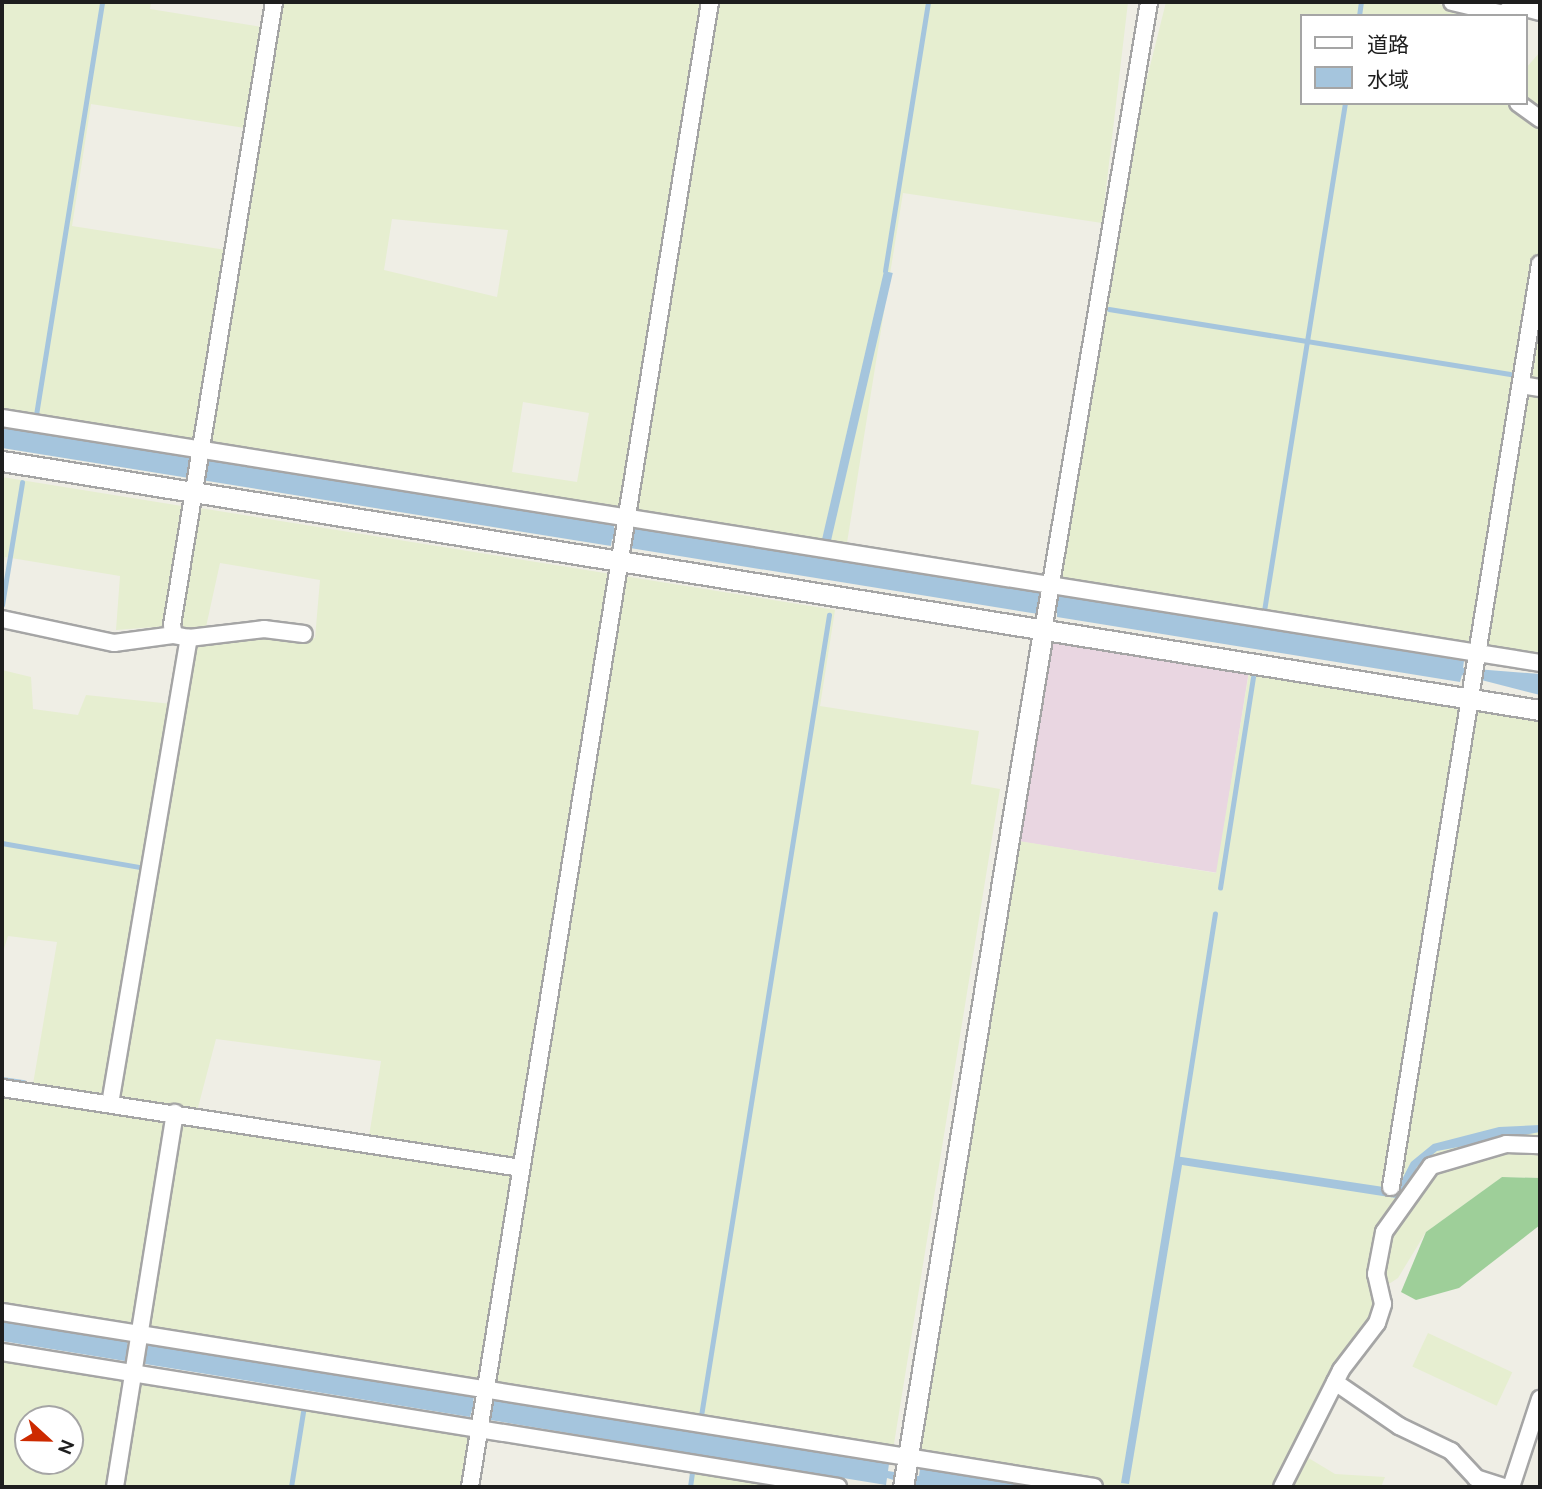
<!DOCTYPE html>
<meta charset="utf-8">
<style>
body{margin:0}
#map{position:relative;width:1542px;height:1489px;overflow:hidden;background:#efeee5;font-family:Ubuntu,"Noto Sans JP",sans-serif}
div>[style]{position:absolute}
.industrial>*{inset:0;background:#e9d6e1;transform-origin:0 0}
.farmland>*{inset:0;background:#e6eed0;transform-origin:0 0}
.forest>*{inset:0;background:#9ecf99}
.water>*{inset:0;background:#a5c5dd;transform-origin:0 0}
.stream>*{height:4.5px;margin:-2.25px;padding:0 2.25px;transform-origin:2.25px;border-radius:2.25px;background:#a5c5dd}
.roads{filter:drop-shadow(2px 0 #a5a5a5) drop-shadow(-2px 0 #a5a5a5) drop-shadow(0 2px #a5a5a5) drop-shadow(0 -2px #a5a5a5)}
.minor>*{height:16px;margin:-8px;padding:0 8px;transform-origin:8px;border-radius:8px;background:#fff}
.tertiary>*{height:19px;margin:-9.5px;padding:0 9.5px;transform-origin:9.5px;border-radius:9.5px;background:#fff}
span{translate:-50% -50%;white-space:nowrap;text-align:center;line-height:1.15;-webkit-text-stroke:5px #fff;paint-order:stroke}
.frame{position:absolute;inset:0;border:4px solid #1e1e1e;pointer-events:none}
.legend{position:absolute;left:1300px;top:14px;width:228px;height:91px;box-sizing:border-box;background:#fff;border:2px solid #a5a5a5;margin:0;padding:9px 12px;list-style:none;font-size:21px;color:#1e1e1e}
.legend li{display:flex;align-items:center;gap:14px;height:35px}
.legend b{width:35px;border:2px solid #a5a5a5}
.north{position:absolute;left:14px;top:1405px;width:70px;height:70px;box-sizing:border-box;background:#fff;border:2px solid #a5a5a5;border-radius:50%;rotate:112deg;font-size:19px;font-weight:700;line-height:28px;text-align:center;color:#1e1e1e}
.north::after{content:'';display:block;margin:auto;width:24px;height:32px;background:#cd2a00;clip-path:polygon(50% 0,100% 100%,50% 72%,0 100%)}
</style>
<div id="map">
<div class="industrial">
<i style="left:1051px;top:642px;width:200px;height:202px;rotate:9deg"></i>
</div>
<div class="farmland">
<i style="clip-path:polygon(2px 2px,151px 2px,150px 9px,262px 27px,245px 128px,91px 104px,72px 226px,226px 250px,196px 443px,2px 413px)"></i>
<i style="clip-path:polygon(evenodd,279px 2px,703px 2px,622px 513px,207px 446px,279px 2px,392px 219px,508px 230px,497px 297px,384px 270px,392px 219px,279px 2px,523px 402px,589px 413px,577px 482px,512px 472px,523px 402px)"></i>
<i style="clip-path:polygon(715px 2px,1128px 2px,1102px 223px,903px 193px,846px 549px,633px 515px)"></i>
<i style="clip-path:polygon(1166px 2px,1430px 2px,1477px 14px,1302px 16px,1302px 103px,1526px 103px,1526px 68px,1540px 52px,1540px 658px,1060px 581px,1137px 118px)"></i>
<i style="clip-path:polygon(2px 477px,188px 507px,168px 626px,116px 630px,120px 576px,5px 557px,2px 574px)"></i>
<i style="clip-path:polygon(evenodd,200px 508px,835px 610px,820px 706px,979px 731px,971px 784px,1000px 789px,893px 1450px,2px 1307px,2px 1092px,31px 1096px,57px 942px,8px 936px,2px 955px,2px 670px,31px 677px,33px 709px,78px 715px,86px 695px,172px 704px,195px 646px,266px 635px,315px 638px,320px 580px,220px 563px,206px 627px,181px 627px,200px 508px,216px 1039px,381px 1061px,367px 1149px,195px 1119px,216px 1039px)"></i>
<i style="clip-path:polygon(1249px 673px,1540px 719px,1540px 1178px,1502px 1177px,1426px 1232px,1398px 1278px,1375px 1293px,1368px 1322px,1335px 1361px,1297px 1451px,1335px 1474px,1385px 1477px,1381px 1487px,1119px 1487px,919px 1454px,1019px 841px,1216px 873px)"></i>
<i style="left:1428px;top:1333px;width:93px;height:37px;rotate:25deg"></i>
<i style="clip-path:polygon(evenodd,2px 1360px,126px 1381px,109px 1487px,2px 1487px,2px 1360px,28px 1419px,70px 1419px,70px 1461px,28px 1461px,28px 1419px)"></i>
<i style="clip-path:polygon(138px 1383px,483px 1436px,474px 1487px,120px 1487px)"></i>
<i style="clip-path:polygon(691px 1468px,806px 1487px,688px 1487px)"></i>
</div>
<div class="forest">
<i style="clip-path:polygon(1502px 1177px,1540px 1178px,1540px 1225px,1459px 1288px,1416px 1300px,1401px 1292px,1426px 1232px)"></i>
</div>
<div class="water">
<i style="left:884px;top:271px;width:9px;height:278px;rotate:13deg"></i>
<i style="clip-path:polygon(2px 425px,614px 524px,614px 532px,632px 534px,633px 528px,1041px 593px,1040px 600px,1056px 602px,1060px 596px,1464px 661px,1463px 668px,1540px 674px,1540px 695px,1462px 675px,1460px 682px,1057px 617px,1057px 611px,1039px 607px,1038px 614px,630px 548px,631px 542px,612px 539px,611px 546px,2px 448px)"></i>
<i style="clip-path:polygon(1540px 1125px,1540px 1132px,1437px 1151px,1417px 1167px,1402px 1199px,1182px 1165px,1129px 1484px,1121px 1483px,1175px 1156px,1397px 1189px,1411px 1162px,1433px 1144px,1499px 1127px)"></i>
<i style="clip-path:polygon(2px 1319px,128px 1340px,127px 1347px,147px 1350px,149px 1343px,474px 1396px,473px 1403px,490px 1406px,493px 1399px,889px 1464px,888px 1471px,919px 1476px,920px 1469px,1035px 1487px,917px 1487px,887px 1478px,886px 1485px,695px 1454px,490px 1420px,488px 1413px,472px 1410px,470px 1417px,145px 1364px,146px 1357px,126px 1354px,125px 1361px,2px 1341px)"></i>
</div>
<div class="stream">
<i style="left:1359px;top:16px;width:14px;rotate:-82deg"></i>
<i style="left:885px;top:271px;width:272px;rotate:-80.9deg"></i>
<i style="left:1109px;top:309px;width:406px;rotate:9.2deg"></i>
<i style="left:1536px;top:379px;width:4px"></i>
<i style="left:36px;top:415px;width:418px;rotate:-80.9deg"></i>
<i style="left:2px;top:605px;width:124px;rotate:-80.7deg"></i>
<i style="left:1264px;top:611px;width:514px;rotate:-80.94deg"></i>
<i style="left:2px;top:843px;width:140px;rotate:9.9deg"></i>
<i style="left:1220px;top:888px;width:213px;rotate:-81.1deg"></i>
<i style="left:2px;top:1079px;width:22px;rotate:8deg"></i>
<i style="left:1177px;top:1156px;width:245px;rotate:-81.1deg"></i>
<i style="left:701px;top:1416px;width:811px;rotate:-80.92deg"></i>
<i style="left:291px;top:1487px;width:76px;rotate:-80.9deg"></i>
<i style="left:690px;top:1487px;width:15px;rotate:-82deg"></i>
</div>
<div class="roads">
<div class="minor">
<i style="left:1452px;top:2px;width:52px;rotate:13.2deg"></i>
<i style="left:1503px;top:14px;width:14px;rotate:-39deg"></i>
<i style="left:1514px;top:5px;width:27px;rotate:15deg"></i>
<i style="left:1518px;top:103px;width:27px;rotate:36deg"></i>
<i style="left:1521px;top:385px;width:19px;rotate:9deg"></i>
<i style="left:2px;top:418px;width:1557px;rotate:9.05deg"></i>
<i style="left:2px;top:619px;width:115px;rotate:12.1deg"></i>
<i style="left:114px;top:643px;width:61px;rotate:-7.6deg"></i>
<i style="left:1043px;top:631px;width:638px;rotate:-80.43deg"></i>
<i style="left:189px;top:638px;width:76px;rotate:-6.8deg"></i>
<i style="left:264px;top:629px;width:40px;rotate:7.1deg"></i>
<i style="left:2px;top:1088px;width:525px;rotate:8.76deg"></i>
<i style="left:110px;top:1104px;width:473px;rotate:-80.4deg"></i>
<i style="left:189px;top:638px;width:15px;rotate:-169deg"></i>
<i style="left:174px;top:635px;width:10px;rotate:-101deg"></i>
<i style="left:172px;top:625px;width:631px;rotate:-80.7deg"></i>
<i style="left:1391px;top:1187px;width:935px;rotate:-80.83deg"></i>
<i style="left:2px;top:1312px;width:1106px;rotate:9.1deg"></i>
<i style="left:2px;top:1352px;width:847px;rotate:9.17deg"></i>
<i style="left:1335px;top:1382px;width:78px;rotate:34.5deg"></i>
<i style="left:1399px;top:1426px;width:58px;rotate:25.7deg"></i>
<i style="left:1451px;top:1451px;width:37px;rotate:47deg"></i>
<i style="left:1476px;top:1478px;width:28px;rotate:18deg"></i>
<i style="left:115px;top:1487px;width:379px;rotate:-80.9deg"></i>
<i style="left:470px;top:1487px;width:1504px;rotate:-80.82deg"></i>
<i style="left:1282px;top:1487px;width:131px;rotate:-63.2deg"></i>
<i style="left:1341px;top:1370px;width:59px;rotate:-52.5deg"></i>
<i style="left:1377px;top:1323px;width:20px;rotate:-72deg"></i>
<i style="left:1383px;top:1304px;width:31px;rotate:-103deg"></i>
<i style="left:1376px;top:1274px;width:43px;rotate:-79.2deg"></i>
<i style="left:1384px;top:1232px;width:81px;rotate:-54.5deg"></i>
<i style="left:1431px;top:1166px;width:78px;rotate:-16.3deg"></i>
<i style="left:1506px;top:1144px;width:34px;rotate:2deg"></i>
<i style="left:1511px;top:1487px;width:93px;rotate:-71.8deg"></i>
</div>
<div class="tertiary">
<i style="left:2px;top:461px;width:1558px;rotate:9.2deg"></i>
<i style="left:903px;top:1487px;width:867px;rotate:-80.71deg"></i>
</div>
</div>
<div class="frame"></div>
<ul class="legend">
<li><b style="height:9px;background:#fff"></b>道路</li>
<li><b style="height:19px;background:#a5c5dd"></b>水域</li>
</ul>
<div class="north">N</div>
</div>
